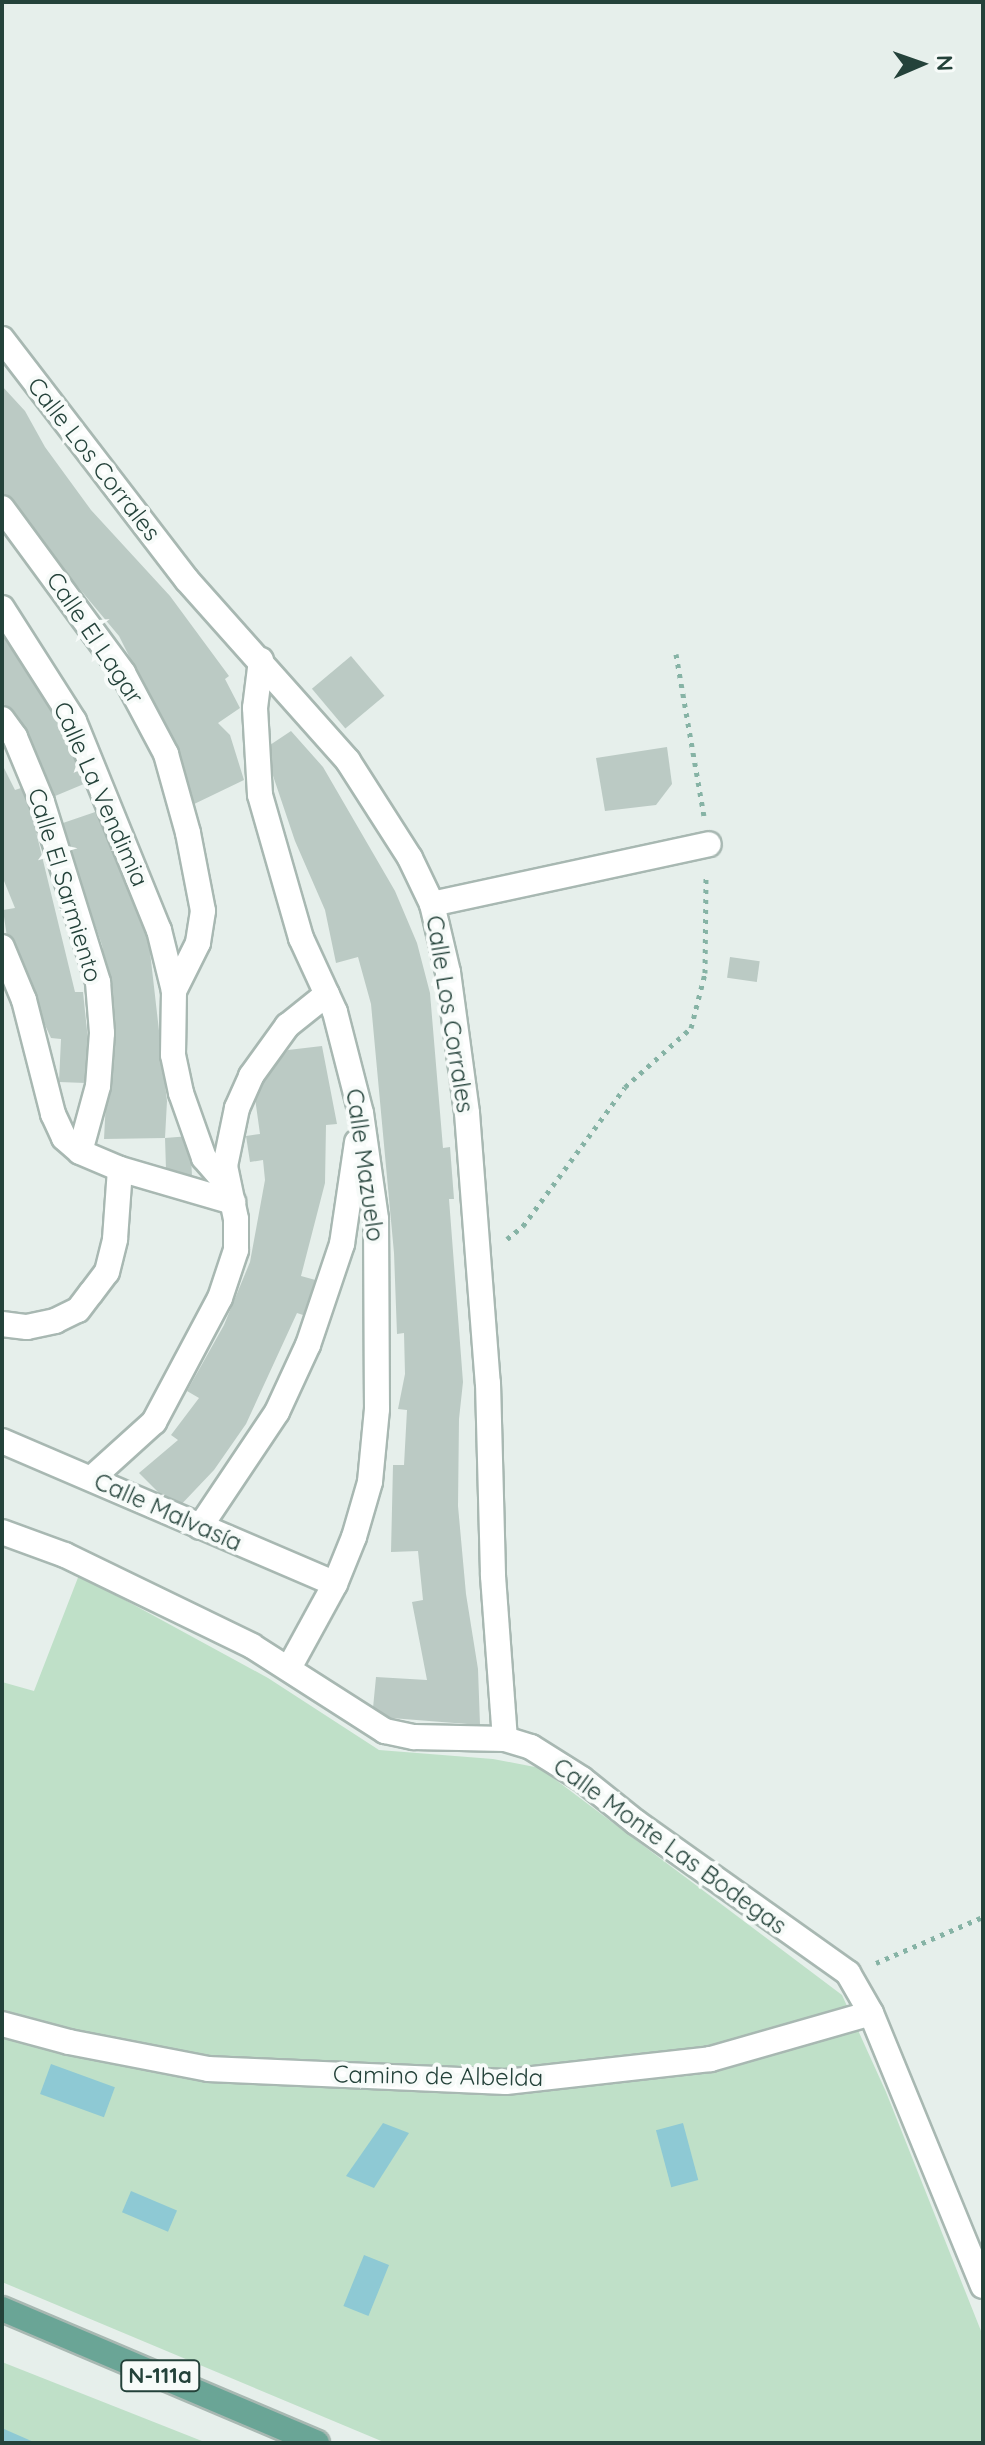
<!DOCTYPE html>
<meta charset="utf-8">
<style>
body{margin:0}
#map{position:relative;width:985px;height:2445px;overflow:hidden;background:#e6efeb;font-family:Quicksand,sans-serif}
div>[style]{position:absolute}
.green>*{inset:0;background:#bfe0c8}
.water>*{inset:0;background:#8ec9d4;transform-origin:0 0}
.building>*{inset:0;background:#bbcac4;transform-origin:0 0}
.path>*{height:5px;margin-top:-2.5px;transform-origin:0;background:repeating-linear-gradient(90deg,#86b3a5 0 4px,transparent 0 10px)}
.roads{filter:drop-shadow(2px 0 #a8b8b2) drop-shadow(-2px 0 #a8b8b2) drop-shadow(0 2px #a8b8b2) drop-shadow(0 -2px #a8b8b2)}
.minor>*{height:24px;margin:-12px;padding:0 12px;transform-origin:12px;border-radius:12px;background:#fff}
.primary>*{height:24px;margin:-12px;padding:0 12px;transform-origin:12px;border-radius:12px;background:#6aa596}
span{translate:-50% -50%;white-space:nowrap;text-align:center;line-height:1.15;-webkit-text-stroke:8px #f7fbf9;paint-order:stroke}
.shield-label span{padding:2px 6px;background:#f7fbf9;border:2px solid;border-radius:6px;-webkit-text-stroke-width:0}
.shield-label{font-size:22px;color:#24423a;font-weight:700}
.street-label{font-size:24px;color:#24423a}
.frame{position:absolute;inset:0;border:4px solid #24423a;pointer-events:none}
.north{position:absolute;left:881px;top:24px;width:80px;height:80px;-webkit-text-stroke:6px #f7fbf9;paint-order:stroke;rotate:88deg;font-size:22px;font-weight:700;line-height:32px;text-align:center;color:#24423a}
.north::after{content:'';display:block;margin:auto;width:28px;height:36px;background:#24423a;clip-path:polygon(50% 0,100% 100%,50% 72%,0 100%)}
</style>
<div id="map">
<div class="green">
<i style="clip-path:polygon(79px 1575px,268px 1678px,379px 1750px,493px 1759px,540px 1768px,842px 1995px,886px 2092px,983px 2336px,983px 2443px,386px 2443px,2px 2282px,2px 1682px,34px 1691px)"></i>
<i style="clip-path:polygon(2px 2362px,207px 2443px,2px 2443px)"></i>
</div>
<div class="water">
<i style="left:51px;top:2064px;width:68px;height:32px;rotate:20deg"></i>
<i style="clip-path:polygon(383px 2123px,409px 2133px,374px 2188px,346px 2176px)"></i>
<i style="left:683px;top:2123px;width:59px;height:28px;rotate:75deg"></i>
<i style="left:131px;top:2191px;width:50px;height:23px;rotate:23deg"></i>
<i style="left:364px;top:2255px;width:27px;height:55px;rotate:22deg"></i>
<i style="clip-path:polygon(4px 2429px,36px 2443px,2px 2443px)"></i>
</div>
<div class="building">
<i style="clip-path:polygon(2px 386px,25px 411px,45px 447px,91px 510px,170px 596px,229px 676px,225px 679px,240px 708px,218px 723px,230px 735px,244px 780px,190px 806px,178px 767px,183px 764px,157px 725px,162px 722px,119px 636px,2px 496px)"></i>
<i style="clip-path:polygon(2px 617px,44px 687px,91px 781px,48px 799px,28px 744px,2px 701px)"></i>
<i style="left:351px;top:656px;width:52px;height:51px;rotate:50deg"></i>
<i style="clip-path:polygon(291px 731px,323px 767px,395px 891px,417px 943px,430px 993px,443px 1148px,450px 1147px,454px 1199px,449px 1199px,463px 1382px,459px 1419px,458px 1506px,466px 1594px,478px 1669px,480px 1725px,391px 1718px,373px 1708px,376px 1677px,427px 1680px,412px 1602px,423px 1600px,418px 1551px,391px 1552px,393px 1465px,404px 1465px,407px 1410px,398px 1409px,405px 1374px,404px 1333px,397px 1334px,394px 1253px,371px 1004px,358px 957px,336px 963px,325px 910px,295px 841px,264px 749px)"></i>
<i style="clip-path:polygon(667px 747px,672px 784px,656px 805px,605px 811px,596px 758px)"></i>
<i style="clip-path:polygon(2px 764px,15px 790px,21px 788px,31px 811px,75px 992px,83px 992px,88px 1040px,86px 1083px,59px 1082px,61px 1039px,51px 1038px,8px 944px,3px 910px,15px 908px,2px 876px)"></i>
<i style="clip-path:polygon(104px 809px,148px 934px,167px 1101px,165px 1138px,104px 1139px,109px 1042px,115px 1034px,102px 945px,60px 824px)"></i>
<i style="left:730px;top:957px;width:30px;height:21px;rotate:8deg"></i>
<i style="clip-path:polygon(322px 1046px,337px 1124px,326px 1125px,325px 1183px,301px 1276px,319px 1281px,306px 1316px,297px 1313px,246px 1424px,214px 1470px,176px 1510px,139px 1473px,178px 1440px,171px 1435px,199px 1398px,187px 1391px,224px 1325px,250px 1262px,265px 1180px,263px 1160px,250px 1162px,246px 1136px,260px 1134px,254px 1091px,288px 1050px)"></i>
<i style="clip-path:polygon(190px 1136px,192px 1176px,166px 1169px,165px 1138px)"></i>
</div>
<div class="path">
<i style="left:676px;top:654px;width:164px;rotate:80.2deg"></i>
<i style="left:507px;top:1239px;width:21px;rotate:-39deg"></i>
<i style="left:523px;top:1226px;width:172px;rotate:-53.7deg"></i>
<i style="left:625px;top:1087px;width:89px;rotate:-41.8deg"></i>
<i style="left:691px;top:1028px;width:57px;rotate:-75.7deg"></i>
<i style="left:705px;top:973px;width:95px;rotate:-89.4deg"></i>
<i style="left:876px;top:1963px;width:116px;rotate:-23.3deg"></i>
</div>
<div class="roads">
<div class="minor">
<i style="left:2px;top:339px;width:304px;rotate:52.5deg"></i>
<i style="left:187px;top:580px;width:242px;rotate:48.3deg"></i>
<i style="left:348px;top:761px;width:115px;rotate:57.4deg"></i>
<i style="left:410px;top:858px;width:51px;rotate:64.4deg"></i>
<i style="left:432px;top:904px;width:70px;rotate:76.8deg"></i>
<i style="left:448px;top:972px;width:142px;rotate:82.3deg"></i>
<i style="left:467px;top:1113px;width:271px;rotate:85.6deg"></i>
<i style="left:488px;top:1383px;width:193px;rotate:88.5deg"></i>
<i style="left:493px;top:1576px;width:163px;rotate:85.8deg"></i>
<i style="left:2px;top:508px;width:205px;rotate:53.7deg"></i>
<i style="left:123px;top:673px;width:92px;rotate:62deg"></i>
<i style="left:166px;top:754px;width:82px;rotate:74.4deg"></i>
<i style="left:188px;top:833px;width:79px;rotate:79.1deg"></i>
<i style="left:203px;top:911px;width:32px;rotate:99deg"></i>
<i style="left:198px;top:943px;width:54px;rotate:116.6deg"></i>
<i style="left:174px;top:991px;width:64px;rotate:90.9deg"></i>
<i style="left:173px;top:1055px;width:39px;rotate:78deg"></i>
<i style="left:181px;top:1093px;width:69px;rotate:70.5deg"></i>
<i style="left:204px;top:1158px;width:35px;rotate:49deg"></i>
<i style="left:2px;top:608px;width:134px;rotate:57.5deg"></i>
<i style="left:74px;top:721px;width:226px;rotate:67.9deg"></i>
<i style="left:159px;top:930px;width:63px;rotate:76.2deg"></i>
<i style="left:261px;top:660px;width:48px;rotate:97.1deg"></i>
<i style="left:255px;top:708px;width:87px;rotate:86.7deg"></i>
<i style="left:260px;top:795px;width:149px;rotate:74deg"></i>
<i style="left:301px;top:938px;width:81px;rotate:65.3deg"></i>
<i style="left:335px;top:1012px;width:104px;rotate:75.6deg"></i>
<i style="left:361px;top:1113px;width:107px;rotate:81.9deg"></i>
<i style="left:376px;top:1219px;width:190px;rotate:89.7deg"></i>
<i style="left:377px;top:1409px;width:73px;rotate:95.5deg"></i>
<i style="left:370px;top:1482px;width:57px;rotate:106.2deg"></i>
<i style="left:354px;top:1537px;width:51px;rotate:112deg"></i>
<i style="left:335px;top:1584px;width:96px;rotate:118.7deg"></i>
<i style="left:2px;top:719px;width:22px;rotate:54deg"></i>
<i style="left:15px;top:737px;width:70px;rotate:67.4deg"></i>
<i style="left:42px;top:802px;width:189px;rotate:72.7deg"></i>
<i style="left:98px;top:982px;width:51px;rotate:85.5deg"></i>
<i style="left:102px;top:1033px;width:53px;rotate:94.3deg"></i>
<i style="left:98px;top:1086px;width:68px;rotate:105.3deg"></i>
<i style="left:432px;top:904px;width:283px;rotate:-12.2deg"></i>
<i style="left:2px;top:947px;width:57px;rotate:67.5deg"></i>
<i style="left:24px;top:1000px;width:118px;rotate:75.7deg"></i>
<i style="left:53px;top:1114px;width:26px;rotate:65deg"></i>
<i style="left:64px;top:1138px;width:21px;rotate:41deg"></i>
<i style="left:80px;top:1152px;width:43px;rotate:23deg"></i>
<i style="left:120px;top:1169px;width:118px;rotate:16.3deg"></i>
<i style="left:2px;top:1324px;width:25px;rotate:7deg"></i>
<i style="left:27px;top:1327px;width:29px;rotate:-12deg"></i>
<i style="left:55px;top:1321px;width:25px;rotate:-26deg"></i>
<i style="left:78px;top:1310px;width:21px;rotate:-53deg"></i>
<i style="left:91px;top:1293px;width:26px;rotate:-53deg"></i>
<i style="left:107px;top:1272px;width:34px;rotate:-76deg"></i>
<i style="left:115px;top:1239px;width:70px;rotate:-85.9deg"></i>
<i style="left:2px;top:1441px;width:362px;rotate:23.2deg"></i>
<i style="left:92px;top:1478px;width:84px;rotate:-42.1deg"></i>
<i style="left:154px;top:1422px;width:140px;rotate:-62deg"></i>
<i style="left:220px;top:1298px;width:51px;rotate:-71.6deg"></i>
<i style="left:236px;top:1250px;width:31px;rotate:-90deg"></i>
<i style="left:236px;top:1219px;width:54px;rotate:-101.7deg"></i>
<i style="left:225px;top:1166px;width:59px;rotate:-78.3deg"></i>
<i style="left:237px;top:1108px;width:35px;rotate:-66deg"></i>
<i style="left:251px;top:1076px;width:62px;rotate:-54.2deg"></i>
<i style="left:287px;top:1026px;width:51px;rotate:-38.7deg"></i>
<i style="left:200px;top:1527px;width:138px;rotate:-56.2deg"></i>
<i style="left:277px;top:1412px;width:74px;rotate:-65.2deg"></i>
<i style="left:308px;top:1345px;width:107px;rotate:-71.4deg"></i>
<i style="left:342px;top:1244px;width:103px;rotate:-81.6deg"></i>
<i style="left:2px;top:1532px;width:67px;rotate:20.1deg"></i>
<i style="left:65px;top:1555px;width:208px;rotate:25.9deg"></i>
<i style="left:252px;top:1646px;width:158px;rotate:32.6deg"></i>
<i style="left:385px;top:1731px;width:30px;rotate:12deg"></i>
<i style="left:414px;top:1737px;width:91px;rotate:1.3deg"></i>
<i style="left:505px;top:1739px;width:27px;rotate:17deg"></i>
<i style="left:531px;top:1747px;width:60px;rotate:32.1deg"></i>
<i style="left:582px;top:1779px;width:70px;rotate:38.7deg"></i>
<i style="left:637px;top:1823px;width:259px;rotate:35.4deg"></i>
<i style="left:848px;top:1973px;width:46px;rotate:60.1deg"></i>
<i style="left:871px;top:2013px;width:295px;rotate:67.7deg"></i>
<i style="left:2px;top:2024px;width:69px;rotate:15deg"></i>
<i style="left:69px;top:2042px;width:142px;rotate:11deg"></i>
<i style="left:208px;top:2069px;width:298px;rotate:2.5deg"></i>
<i style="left:506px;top:2082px;width:206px;rotate:-6.4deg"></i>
<i style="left:711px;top:2059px;width:166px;rotate:-16deg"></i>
</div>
<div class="primary">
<i style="left:2px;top:2309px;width:342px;rotate:23deg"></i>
</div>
</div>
<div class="shield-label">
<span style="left:160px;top:2376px">N-111a</span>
</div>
<div class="street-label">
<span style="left:94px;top:459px;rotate:52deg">Calle Los Corrales</span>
<span style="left:95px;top:638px;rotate:56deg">Calle El Lagar</span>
<span style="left:101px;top:794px;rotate:66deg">Calle La Vendimia</span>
<span style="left:65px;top:885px;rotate:73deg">Calle El Sarmiento</span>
<span style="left:450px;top:1014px;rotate:81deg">Calle Los Corrales</span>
<span style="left:365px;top:1165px;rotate:82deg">Calle Mazuelo</span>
<span style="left:168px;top:1512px;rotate:24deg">Calle Malvasía</span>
<span style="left:670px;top:1846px;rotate:36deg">Calle Monte Las Bodegas</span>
<span style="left:438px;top:2076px;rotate:1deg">Camino de Albelda</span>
</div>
<div class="frame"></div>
<div class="north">N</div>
</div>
